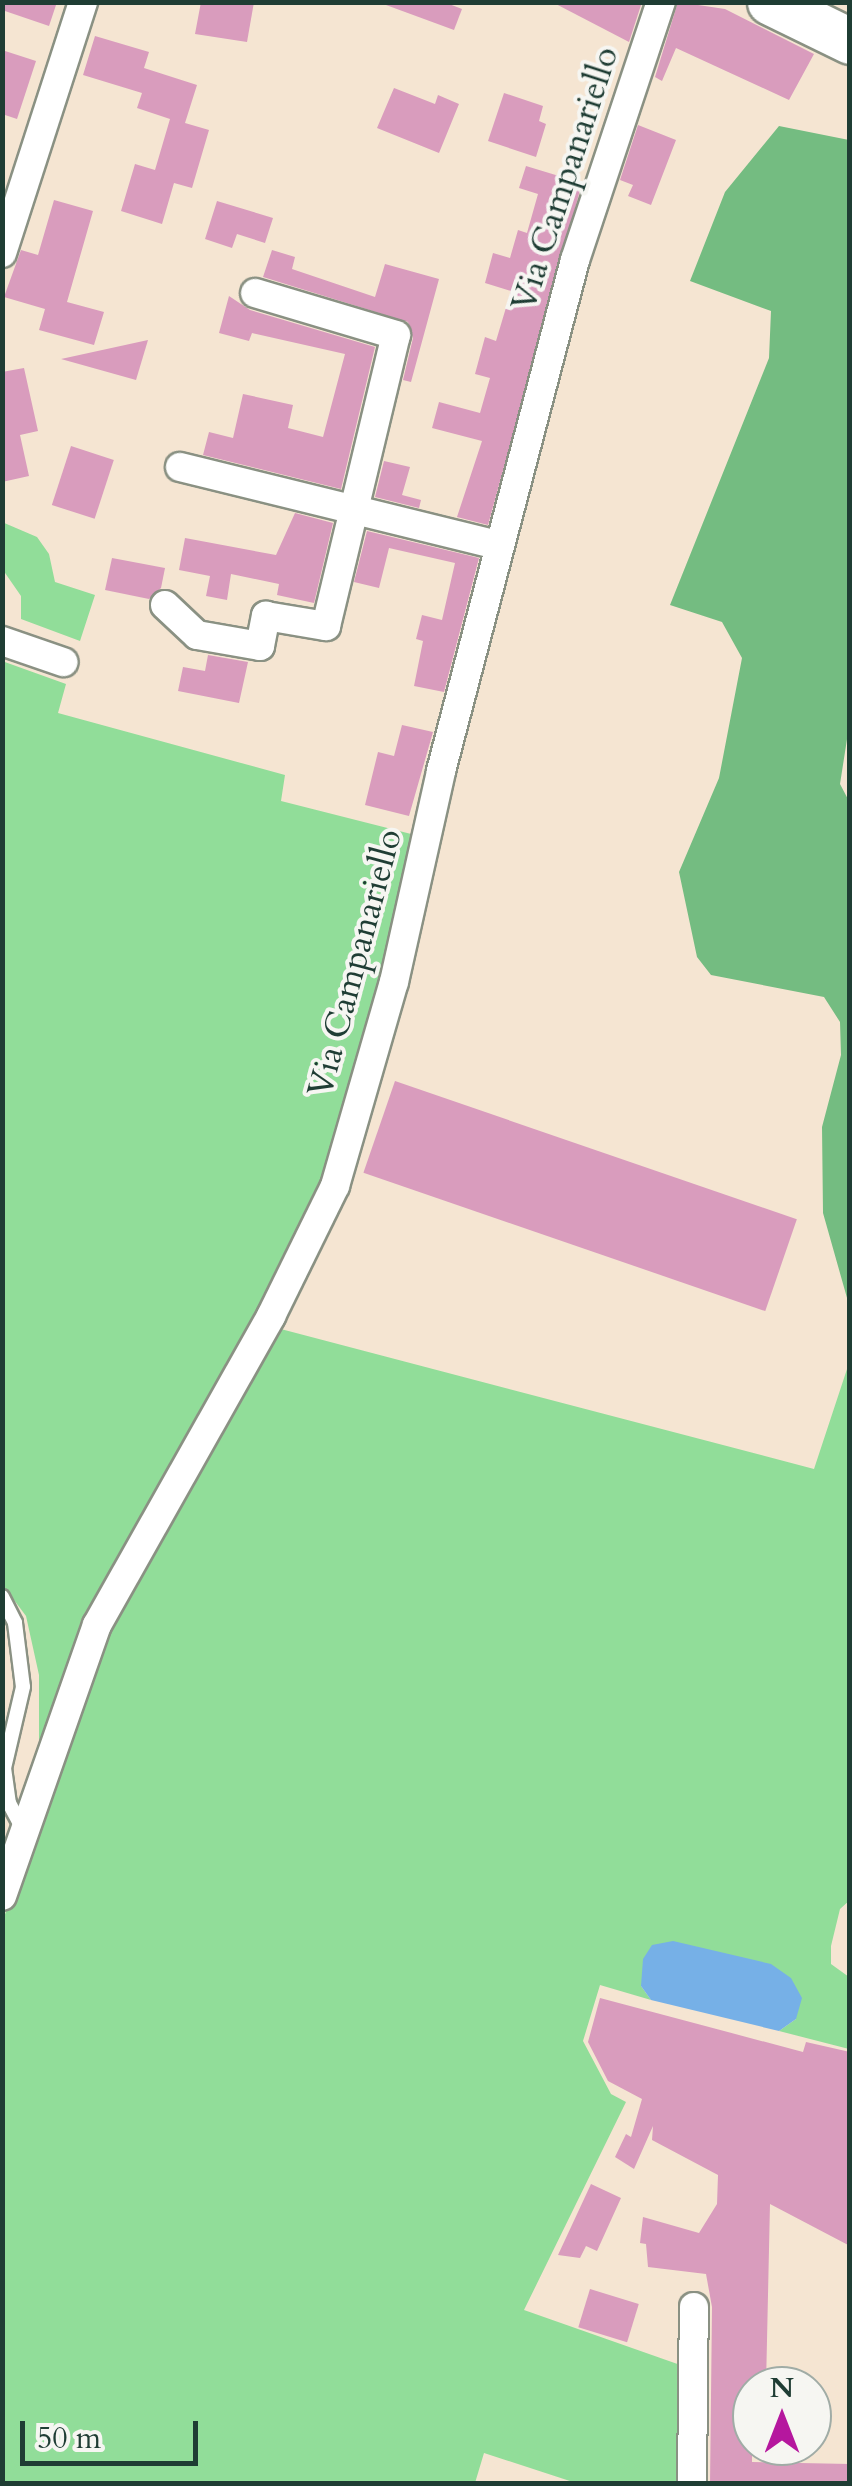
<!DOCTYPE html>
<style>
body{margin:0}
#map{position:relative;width:852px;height:2486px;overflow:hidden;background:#f5e5d2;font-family:Cardo,serif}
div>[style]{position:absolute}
.green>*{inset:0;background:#91dd99}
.forest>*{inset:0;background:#74bc81}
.water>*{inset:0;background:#76b0e7}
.building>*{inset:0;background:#d99cbd;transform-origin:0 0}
.roads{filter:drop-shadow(2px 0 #8a9183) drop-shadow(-2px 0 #8a9183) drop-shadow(0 2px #8a9183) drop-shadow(0 -2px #8a9183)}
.lane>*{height:14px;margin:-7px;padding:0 7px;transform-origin:7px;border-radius:7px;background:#fff}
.street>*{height:28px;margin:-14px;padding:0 14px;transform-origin:14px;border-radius:14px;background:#fff}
.primary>*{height:45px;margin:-22.5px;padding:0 22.5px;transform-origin:22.5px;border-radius:22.5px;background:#fff}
span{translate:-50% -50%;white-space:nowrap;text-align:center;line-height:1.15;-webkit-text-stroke:8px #f6f6f2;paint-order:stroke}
.street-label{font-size:35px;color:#1f3d34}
.frame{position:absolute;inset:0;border:5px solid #1f3d34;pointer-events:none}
.north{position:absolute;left:732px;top:2366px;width:100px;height:100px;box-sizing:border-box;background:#f6f6f2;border:2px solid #a0aca6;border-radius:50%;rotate:0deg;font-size:28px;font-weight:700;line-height:40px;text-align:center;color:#1f3d34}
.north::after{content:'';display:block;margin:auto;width:35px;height:45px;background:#b5179e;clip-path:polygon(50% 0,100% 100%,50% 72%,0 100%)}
.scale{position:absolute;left:20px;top:2421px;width:178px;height:45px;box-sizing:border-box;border:5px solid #1f3d34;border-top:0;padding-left:12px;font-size:30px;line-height:35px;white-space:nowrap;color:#1f3d34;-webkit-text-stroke:8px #f6f6f2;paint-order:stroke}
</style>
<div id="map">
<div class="green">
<i style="clip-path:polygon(2px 522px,37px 537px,49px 554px,55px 582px,95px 595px,80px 641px,21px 619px,21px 596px,3px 570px)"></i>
<i style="clip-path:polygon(2px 661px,66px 684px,58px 713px,285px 775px,281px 801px,419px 836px,363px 1057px,311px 1216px,188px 1442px,82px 1618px,39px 1750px,39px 1675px,26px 1616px,2px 1584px)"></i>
<i style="clip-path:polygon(277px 1328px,814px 1469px,849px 1363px,850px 1900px,840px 1909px,831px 1946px,831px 1964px,849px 1977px,849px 2049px,779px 2031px,796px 2019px,641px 1986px,651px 2000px,600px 1985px,583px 2041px,611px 2094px,626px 2102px,524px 2310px,686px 2367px,686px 2483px,576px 2483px,484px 2453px,475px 2483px,3px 2484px,3px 1920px,101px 1643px)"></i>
</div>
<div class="forest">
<i style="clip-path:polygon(779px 126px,849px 140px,850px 720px,840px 784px,850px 803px,849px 1305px,823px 1213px,822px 1127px,841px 1055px,840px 1022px,824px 997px,711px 975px,697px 957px,679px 872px,719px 778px,742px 658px,722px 622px,670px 605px,769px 358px,771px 311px,690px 281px,725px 192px)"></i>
</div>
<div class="water">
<i style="clip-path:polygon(673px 1941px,771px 1964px,791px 1978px,802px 1998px,796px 2019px,779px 2031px,651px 2000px,641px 1986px,643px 1959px,652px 1945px)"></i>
</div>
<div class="building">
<i style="clip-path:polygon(2px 2px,57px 2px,49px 26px,2px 10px)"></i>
<i style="clip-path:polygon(201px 2px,254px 2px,247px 42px,195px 34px)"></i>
<i style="clip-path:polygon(444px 2px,462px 9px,454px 30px,386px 5px)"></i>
<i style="clip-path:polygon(552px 2px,642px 2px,629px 42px)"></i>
<i style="clip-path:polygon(678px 2px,725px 9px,814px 54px,789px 100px,676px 48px,662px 81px,655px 77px)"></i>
<i style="clip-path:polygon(95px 36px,149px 52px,144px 68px,197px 85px,185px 123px,209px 130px,192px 188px,174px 183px,162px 224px,121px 211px,135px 164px,155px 170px,170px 119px,137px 108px,142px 93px,83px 75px)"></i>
<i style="clip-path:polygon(2px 50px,36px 61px,17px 119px,2px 114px)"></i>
<i style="clip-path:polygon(394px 88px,435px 104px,438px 95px,459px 104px,439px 153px,377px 128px)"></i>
<i style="clip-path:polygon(504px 93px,543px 106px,539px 121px,546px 124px,536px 157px,488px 141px)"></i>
<i style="clip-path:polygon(638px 125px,676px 140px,651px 205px,628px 196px,633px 185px,620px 180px)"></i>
<i style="clip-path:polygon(526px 166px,582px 183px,488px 525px,457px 517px,482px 441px,432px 428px,439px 402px,480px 413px,490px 378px,475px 374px,485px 337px,496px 341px,511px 291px,485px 283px,493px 253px,510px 258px,518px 230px,527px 233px,538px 194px,519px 188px)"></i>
<i style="clip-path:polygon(54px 200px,93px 211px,67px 302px,104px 312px,94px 345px,39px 330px,45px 309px,4px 297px,21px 250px,38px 255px)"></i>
<i style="clip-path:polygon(217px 201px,273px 218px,265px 243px,237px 234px,232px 248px,205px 239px)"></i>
<i style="clip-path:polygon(272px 250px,295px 257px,292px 269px,375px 297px,385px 264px,439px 279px,411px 382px,403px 380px,413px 338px,408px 322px,263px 277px)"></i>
<i style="clip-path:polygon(229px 296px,250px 310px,375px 347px,341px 489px,203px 455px,209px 432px,233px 438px,243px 394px,293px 405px,288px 428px,323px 437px,345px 354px,252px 333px,249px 341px,219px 333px)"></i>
<i style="clip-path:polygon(148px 340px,136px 380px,61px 359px)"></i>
<i style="clip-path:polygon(24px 368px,38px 431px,20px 435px,29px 476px,2px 482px,2px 372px)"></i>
<i style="left:71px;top:446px;width:45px;height:62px;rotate:18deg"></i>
<i style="clip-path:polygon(384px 461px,410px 467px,402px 495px,421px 500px,419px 508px,375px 497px)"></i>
<i style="clip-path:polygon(295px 513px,333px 523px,314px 603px,277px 595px,279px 584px,231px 574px,227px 600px,206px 596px,210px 576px,179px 570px,185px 538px,276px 555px)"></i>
<i style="clip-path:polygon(367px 531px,479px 558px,444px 692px,414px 686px,423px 641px,416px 639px,422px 615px,442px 620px,455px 563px,389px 548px,379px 588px,354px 582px)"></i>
<i style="clip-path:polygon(112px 558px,165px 568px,161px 588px,149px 599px,105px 590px)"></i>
<i style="clip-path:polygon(208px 655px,248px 662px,239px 703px,178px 691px,183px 667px,205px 671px)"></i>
<i style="clip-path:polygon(402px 725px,433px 732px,409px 816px,365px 805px,378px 752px,394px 756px)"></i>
<i style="left:395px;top:1081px;width:425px;height:97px;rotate:19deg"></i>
<i style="clip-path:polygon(600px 1998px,803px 2052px,806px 2042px,850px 2052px,850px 2246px,770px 2204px,766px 2386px,752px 2386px,752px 2462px,850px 2464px,850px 2484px,710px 2484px,712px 2307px,706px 2274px,648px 2267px,646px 2244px,640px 2243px,643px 2217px,699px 2233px,717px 2204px,718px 2175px,652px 2140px,653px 2126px,634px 2169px,615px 2157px,626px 2134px,631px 2137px,642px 2099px,608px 2081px,588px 2042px)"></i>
<i style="clip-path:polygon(591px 2184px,621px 2198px,597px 2251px,586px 2246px,580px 2258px,558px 2255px)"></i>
<i style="left:590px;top:2289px;width:51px;height:40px;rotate:17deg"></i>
</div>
<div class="roads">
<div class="lane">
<i style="left:2px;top:1597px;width:29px;rotate:63deg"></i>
<i style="left:15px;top:1623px;width:64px;rotate:82.9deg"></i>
<i style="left:23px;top:1687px;width:83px;rotate:103.2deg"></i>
<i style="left:4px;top:1768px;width:35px;rotate:82deg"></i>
<i style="left:9px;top:1803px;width:32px;rotate:62deg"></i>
</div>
<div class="street">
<i style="left:2px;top:253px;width:264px;rotate:-72.1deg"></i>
<i style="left:180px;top:467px;width:326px;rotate:13.8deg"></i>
<i style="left:165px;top:605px;width:44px;rotate:43.2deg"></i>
<i style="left:197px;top:635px;width:64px;rotate:9.9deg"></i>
<i style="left:260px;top:646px;width:31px;rotate:-79deg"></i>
<i style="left:266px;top:616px;width:61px;rotate:9.5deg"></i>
<i style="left:326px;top:626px;width:299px;rotate:-76.5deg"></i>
<i style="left:396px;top:335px;width:147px;rotate:-163.4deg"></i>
<i style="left:2px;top:641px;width:65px;rotate:19deg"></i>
<i style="left:2px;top:1896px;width:287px;rotate:-70.7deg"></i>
<i style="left:97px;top:1625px;width:355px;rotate:-60.6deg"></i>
<i style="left:271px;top:1316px;width:145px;rotate:-63.8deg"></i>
<i style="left:335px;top:1186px;width:212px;rotate:-73.9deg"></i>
<i style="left:394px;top:982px;width:216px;rotate:-77.4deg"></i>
<i style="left:441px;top:771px;width:528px;rotate:-75.31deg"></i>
<i style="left:575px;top:260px;width:272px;rotate:-71.6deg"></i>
<i style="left:692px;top:2484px;width:177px;rotate:-89.4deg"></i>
</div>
<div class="primary">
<i style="left:770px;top:2px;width:89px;rotate:26deg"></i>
</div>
</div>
<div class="street-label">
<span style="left:565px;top:179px;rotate:-72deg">Via Campanariello</span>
<span style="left:355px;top:963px;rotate:-75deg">Via Campanariello</span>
</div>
<div class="frame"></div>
<div class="north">N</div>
<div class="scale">50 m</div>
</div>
